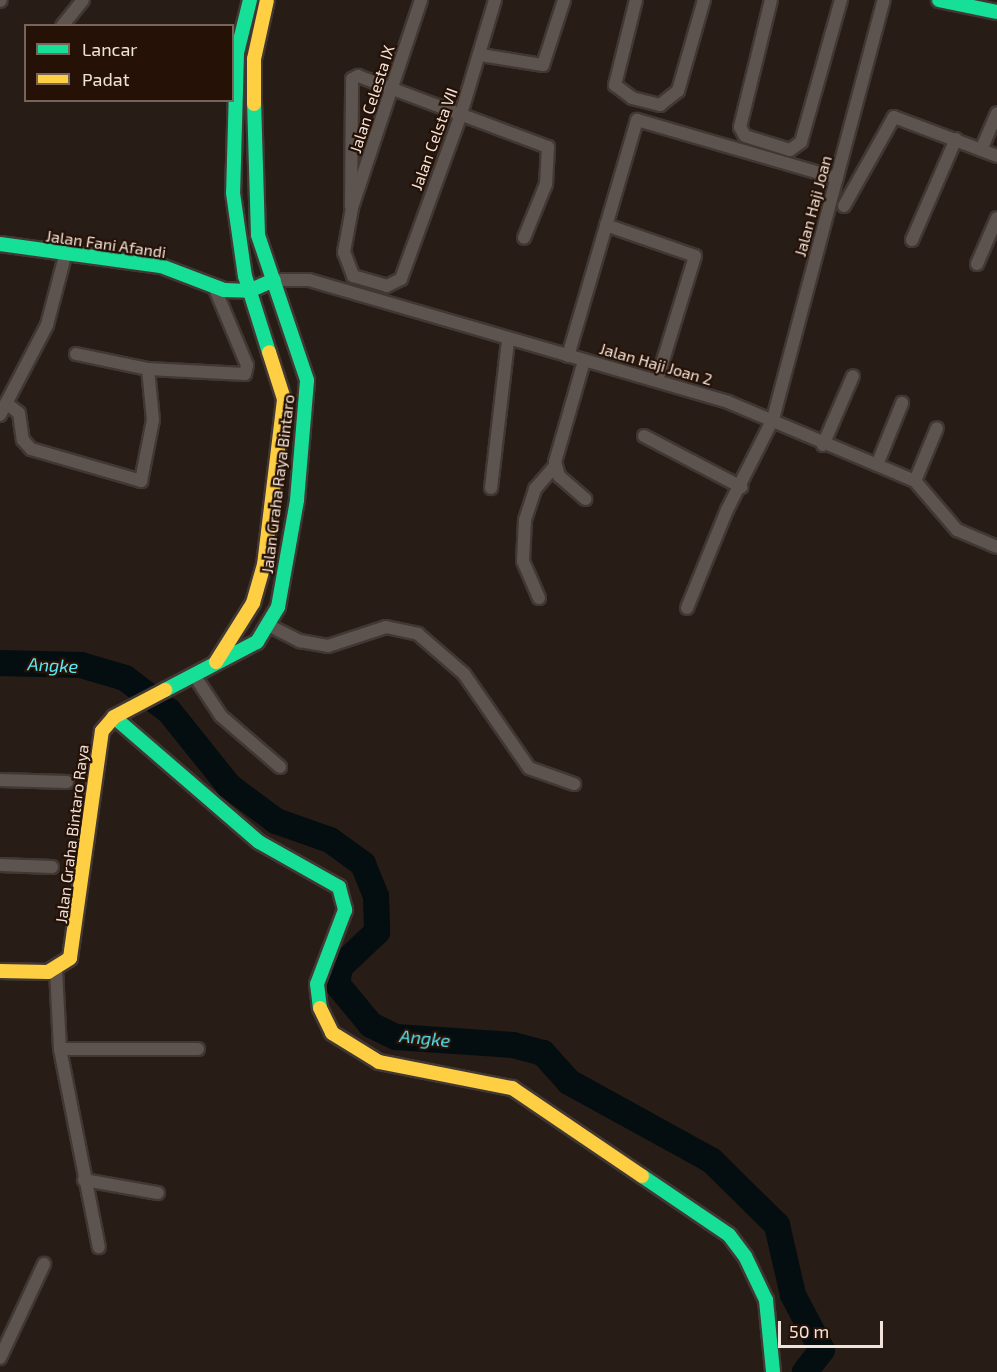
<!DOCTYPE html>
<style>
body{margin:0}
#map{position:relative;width:997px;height:1372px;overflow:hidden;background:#271c16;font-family:"Exo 2",sans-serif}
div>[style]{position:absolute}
.river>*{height:26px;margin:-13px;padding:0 13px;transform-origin:13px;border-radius:13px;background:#040d0f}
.roads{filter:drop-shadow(2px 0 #413733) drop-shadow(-2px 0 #413733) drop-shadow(0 2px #413733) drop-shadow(0 -2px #413733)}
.street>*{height:12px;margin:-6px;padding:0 6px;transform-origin:6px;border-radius:6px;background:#5e544f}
.fast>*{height:14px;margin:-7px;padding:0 7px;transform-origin:7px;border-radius:7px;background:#16e098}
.slow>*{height:14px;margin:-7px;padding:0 7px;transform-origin:7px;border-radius:7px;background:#ffcf43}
span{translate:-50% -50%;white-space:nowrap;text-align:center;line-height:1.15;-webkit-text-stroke:4.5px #251105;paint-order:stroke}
.street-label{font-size:16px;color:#f1e2da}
.water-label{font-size:18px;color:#5ae8f6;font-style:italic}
.legend{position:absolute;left:24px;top:24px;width:210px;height:78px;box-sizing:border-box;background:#251105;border:2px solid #77655a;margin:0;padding:8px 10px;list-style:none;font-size:18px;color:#f1e2da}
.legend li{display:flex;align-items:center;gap:12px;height:30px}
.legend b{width:30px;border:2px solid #77655a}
.scale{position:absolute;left:778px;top:1321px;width:105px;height:27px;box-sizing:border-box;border:3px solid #f1e2da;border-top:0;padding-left:8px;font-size:18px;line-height:21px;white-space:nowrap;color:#f1e2da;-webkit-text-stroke:4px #251105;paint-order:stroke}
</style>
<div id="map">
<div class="river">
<i style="left:0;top:663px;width:81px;rotate:1.4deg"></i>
<i style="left:81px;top:665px;width:46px;rotate:16.5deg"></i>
<i style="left:125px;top:678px;width:55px;rotate:36.9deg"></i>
<i style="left:169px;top:711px;width:96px;rotate:51.3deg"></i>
<i style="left:229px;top:786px;width:59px;rotate:36.7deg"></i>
<i style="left:276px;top:821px;width:57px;rotate:19.4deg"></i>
<i style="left:330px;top:840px;width:41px;rotate:36deg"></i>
<i style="left:363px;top:864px;width:35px;rotate:68deg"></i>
<i style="left:376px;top:897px;width:35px;rotate:88deg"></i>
<i style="left:377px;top:932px;width:51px;rotate:136.6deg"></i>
<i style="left:340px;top:967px;width:17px;rotate:100deg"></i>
<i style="left:337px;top:984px;width:53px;rotate:50.3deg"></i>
<i style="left:371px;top:1025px;width:28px;rotate:26deg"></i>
<i style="left:396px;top:1037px;width:117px;rotate:3.9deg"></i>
<i style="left:513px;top:1045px;width:31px;rotate:15deg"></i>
<i style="left:543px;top:1053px;width:39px;rotate:48deg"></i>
<i style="left:569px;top:1082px;width:162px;rotate:28.8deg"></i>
<i style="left:711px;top:1160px;width:93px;rotate:44.6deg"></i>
<i style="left:777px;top:1225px;width:72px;rotate:77.1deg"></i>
<i style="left:793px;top:1295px;width:62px;rotate:62.2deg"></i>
<i style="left:822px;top:1350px;width:28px;rotate:128deg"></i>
</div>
<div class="roads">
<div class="street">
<i style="left:421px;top:0;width:219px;rotate:108.4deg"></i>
<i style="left:352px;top:208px;width:45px;rotate:100.3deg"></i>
<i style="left:344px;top:252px;width:26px;rotate:69deg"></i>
<i style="left:353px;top:276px;width:35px;rotate:16deg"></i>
<i style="left:387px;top:286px;width:16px;rotate:-27deg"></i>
<i style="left:401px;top:279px;width:176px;rotate:-70deg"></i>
<i style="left:461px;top:114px;width:119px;rotate:-73.4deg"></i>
<i style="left:636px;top:0;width:88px;rotate:103.9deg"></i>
<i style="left:615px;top:85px;width:21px;rotate:37deg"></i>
<i style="left:632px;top:98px;width:29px;rotate:14deg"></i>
<i style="left:660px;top:105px;width:23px;rotate:-38deg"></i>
<i style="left:678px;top:91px;width:95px;rotate:-74.1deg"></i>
<i style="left:771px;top:0;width:131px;rotate:103.7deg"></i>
<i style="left:740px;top:127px;width:10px;rotate:61deg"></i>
<i style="left:745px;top:136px;width:47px;rotate:17.3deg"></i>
<i style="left:790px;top:150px;width:14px;rotate:-36deg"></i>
<i style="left:801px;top:142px;width:148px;rotate:-74.3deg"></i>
<i style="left:0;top:1px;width:1px;rotate:-45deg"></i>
<i style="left:62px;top:26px;width:33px;rotate:-51deg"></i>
<i style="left:481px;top:55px;width:63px;rotate:9.2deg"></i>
<i style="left:543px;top:65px;width:68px;rotate:-72.1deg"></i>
<i style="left:981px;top:150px;width:40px;rotate:-66.6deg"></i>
<i style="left:351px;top:206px;width:127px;rotate:-89.5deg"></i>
<i style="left:352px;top:79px;width:7px;rotate:-27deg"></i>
<i style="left:358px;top:76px;width:203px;rotate:20.5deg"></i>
<i style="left:548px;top:147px;width:37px;rotate:93deg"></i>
<i style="left:546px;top:184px;width:58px;rotate:112.2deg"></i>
<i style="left:844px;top:206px;width:102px;rotate:-60.7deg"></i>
<i style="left:894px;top:117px;width:110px;rotate:20.7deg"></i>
<i style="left:606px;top:225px;width:94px;rotate:19.2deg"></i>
<i style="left:695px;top:256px;width:130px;rotate:107deg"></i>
<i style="left:912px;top:240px;width:110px;rotate:-66.5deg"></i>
<i style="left:977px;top:264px;width:50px;rotate:-66.5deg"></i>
<i style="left:274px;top:280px;width:35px"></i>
<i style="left:309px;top:280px;width:436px;rotate:16.2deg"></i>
<i style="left:728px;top:402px;width:203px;rotate:22.9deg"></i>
<i style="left:915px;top:481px;width:65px;rotate:49.4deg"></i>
<i style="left:957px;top:530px;width:43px;rotate:23deg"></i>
<i style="left:76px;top:354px;width:74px;rotate:11.8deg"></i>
<i style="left:148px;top:369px;width:97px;rotate:3deg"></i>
<i style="left:245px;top:374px;width:9px;rotate:-77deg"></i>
<i style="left:247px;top:365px;width:82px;rotate:-112.8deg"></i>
<i style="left:568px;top:356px;width:246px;rotate:-73.7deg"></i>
<i style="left:637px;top:120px;width:208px;rotate:16.2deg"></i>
<i style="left:584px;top:361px;width:105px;rotate:106deg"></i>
<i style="left:555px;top:462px;width:15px;rotate:74deg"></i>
<i style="left:559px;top:476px;width:35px;rotate:41deg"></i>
<i style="left:6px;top:403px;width:16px;rotate:38deg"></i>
<i style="left:19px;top:413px;width:27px;rotate:82deg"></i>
<i style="left:23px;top:440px;width:12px;rotate:48deg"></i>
<i style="left:31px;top:449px;width:115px;rotate:16.2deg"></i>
<i style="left:141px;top:481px;width:62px;rotate:-78.9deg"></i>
<i style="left:153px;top:420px;width:51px;rotate:-95.6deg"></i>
<i style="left:0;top:415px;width:102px;rotate:-62.4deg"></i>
<i style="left:47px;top:325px;width:71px;rotate:-75.4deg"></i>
<i style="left:644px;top:436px;width:110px;rotate:27.7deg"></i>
<i style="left:823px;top:445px;width:75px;rotate:-66.5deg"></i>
<i style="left:877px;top:465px;width:67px;rotate:-68deg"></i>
<i style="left:915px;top:481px;width:57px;rotate:-67.5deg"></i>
<i style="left:491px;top:488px;width:149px;rotate:-83.4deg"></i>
<i style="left:539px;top:598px;width:40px;rotate:-113.4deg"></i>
<i style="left:523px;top:561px;width:41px;rotate:-87.2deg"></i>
<i style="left:525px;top:520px;width:33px;rotate:-72deg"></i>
<i style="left:535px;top:489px;width:30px;rotate:-49deg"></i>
<i style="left:687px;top:608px;width:106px;rotate:-67.8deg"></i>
<i style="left:727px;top:510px;width:102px;rotate:-63.2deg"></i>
<i style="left:773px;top:419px;width:433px;rotate:-75.2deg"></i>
<i style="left:270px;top:626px;width:34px;rotate:27deg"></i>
<i style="left:300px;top:641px;width:28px;rotate:10deg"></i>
<i style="left:328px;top:646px;width:61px;rotate:-18.1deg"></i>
<i style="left:386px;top:627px;width:33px;rotate:12deg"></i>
<i style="left:418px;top:634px;width:61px;rotate:41deg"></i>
<i style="left:464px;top:674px;width:114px;rotate:55.3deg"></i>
<i style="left:529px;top:768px;width:48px;rotate:19.6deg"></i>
<i style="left:194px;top:675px;width:49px;rotate:56.6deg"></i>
<i style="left:221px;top:716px;width:78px;rotate:40.8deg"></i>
<i style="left:0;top:780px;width:67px;rotate:1.7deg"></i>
<i style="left:0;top:865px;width:52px;rotate:2.2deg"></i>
<i style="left:56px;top:970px;width:79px;rotate:87.1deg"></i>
<i style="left:60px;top:1049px;width:202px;rotate:78.9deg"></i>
<i style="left:60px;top:1049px;width:138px"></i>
<i style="left:84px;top:1180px;width:75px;rotate:10deg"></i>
<i style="left:0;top:1358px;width:104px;rotate:-64.9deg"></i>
</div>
<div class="fast">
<i style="left:250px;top:0;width:55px;rotate:103.8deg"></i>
<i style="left:237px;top:53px;width:140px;rotate:91.6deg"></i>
<i style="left:233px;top:193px;width:84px;rotate:81.8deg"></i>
<i style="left:245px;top:276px;width:80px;rotate:72.5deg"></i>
<i style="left:939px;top:0;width:59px;rotate:11.7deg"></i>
<i style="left:0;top:244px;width:162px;rotate:7.8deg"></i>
<i style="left:161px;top:266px;width:67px;rotate:20.9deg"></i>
<i style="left:224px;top:290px;width:25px;rotate:2deg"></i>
<i style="left:249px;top:291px;width:27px;rotate:-24deg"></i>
<i style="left:165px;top:690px;width:104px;rotate:-27.6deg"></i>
<i style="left:257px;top:642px;width:41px;rotate:-59deg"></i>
<i style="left:278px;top:607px;width:109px;rotate:-79.9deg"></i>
<i style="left:297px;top:500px;width:120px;rotate:-85.2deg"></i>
<i style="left:307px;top:380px;width:153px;rotate:-108.7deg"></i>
<i style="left:258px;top:235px;width:131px;rotate:-91.7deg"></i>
<i style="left:114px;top:717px;width:191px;rotate:40.8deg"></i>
<i style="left:259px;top:842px;width:92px;rotate:29.4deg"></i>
<i style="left:339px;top:887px;width:24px;rotate:75deg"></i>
<i style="left:345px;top:910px;width:79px;rotate:110.7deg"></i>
<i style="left:317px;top:984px;width:24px;rotate:83deg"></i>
<i style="left:642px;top:1176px;width:105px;rotate:34.1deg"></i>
<i style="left:729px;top:1235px;width:26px;rotate:53deg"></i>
<i style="left:745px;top:1256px;width:49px;rotate:64.5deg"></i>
<i style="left:766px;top:1300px;width:72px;rotate:84.4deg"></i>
</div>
<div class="slow">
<i style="left:254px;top:104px;width:45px;rotate:-90deg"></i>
<i style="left:254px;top:59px;width:60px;rotate:-77.6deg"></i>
<i style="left:216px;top:662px;width:70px;rotate:-57.9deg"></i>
<i style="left:253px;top:603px;width:40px;rotate:-74deg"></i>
<i style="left:264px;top:565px;width:167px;rotate:-83.1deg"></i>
<i style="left:284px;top:399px;width:49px;rotate:-107.7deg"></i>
<i style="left:0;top:971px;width:48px;rotate:1.2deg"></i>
<i style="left:48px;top:972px;width:26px;rotate:-32deg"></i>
<i style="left:70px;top:958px;width:229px;rotate:-82deg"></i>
<i style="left:102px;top:731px;width:18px;rotate:-49deg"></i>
<i style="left:114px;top:717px;width:58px;rotate:-27.9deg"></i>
<i style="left:320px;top:1008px;width:28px;rotate:64deg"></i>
<i style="left:332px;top:1033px;width:55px;rotate:31.7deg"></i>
<i style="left:379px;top:1062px;width:136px;rotate:11.1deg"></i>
<i style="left:512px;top:1088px;width:157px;rotate:34.1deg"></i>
</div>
</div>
<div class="street-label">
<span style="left:372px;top:99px;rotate:-72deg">Jalan Celesta IX</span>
<span style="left:434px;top:139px;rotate:-70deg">Jalan Celsta VII</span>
<span style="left:813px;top:206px;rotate:-75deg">Jalan Haji Joan</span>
<span style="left:106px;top:244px;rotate:8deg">Jalan Fani Afandi</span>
<span style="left:656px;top:364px;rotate:16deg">Jalan Haji Joan 2</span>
<span style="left:278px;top:484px;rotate:-83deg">Jalan Graha Raya Bintaro</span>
<span style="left:72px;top:834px;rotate:-83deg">Jalan Graha Bintaro Raya</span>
</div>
<div class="water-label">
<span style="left:53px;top:665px;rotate:3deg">Angke</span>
<span style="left:425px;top:1038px;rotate:6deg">Angke</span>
</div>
<ul class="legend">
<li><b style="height:8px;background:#16e098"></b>Lancar</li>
<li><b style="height:8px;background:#ffcf43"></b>Padat</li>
</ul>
<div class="scale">50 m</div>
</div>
